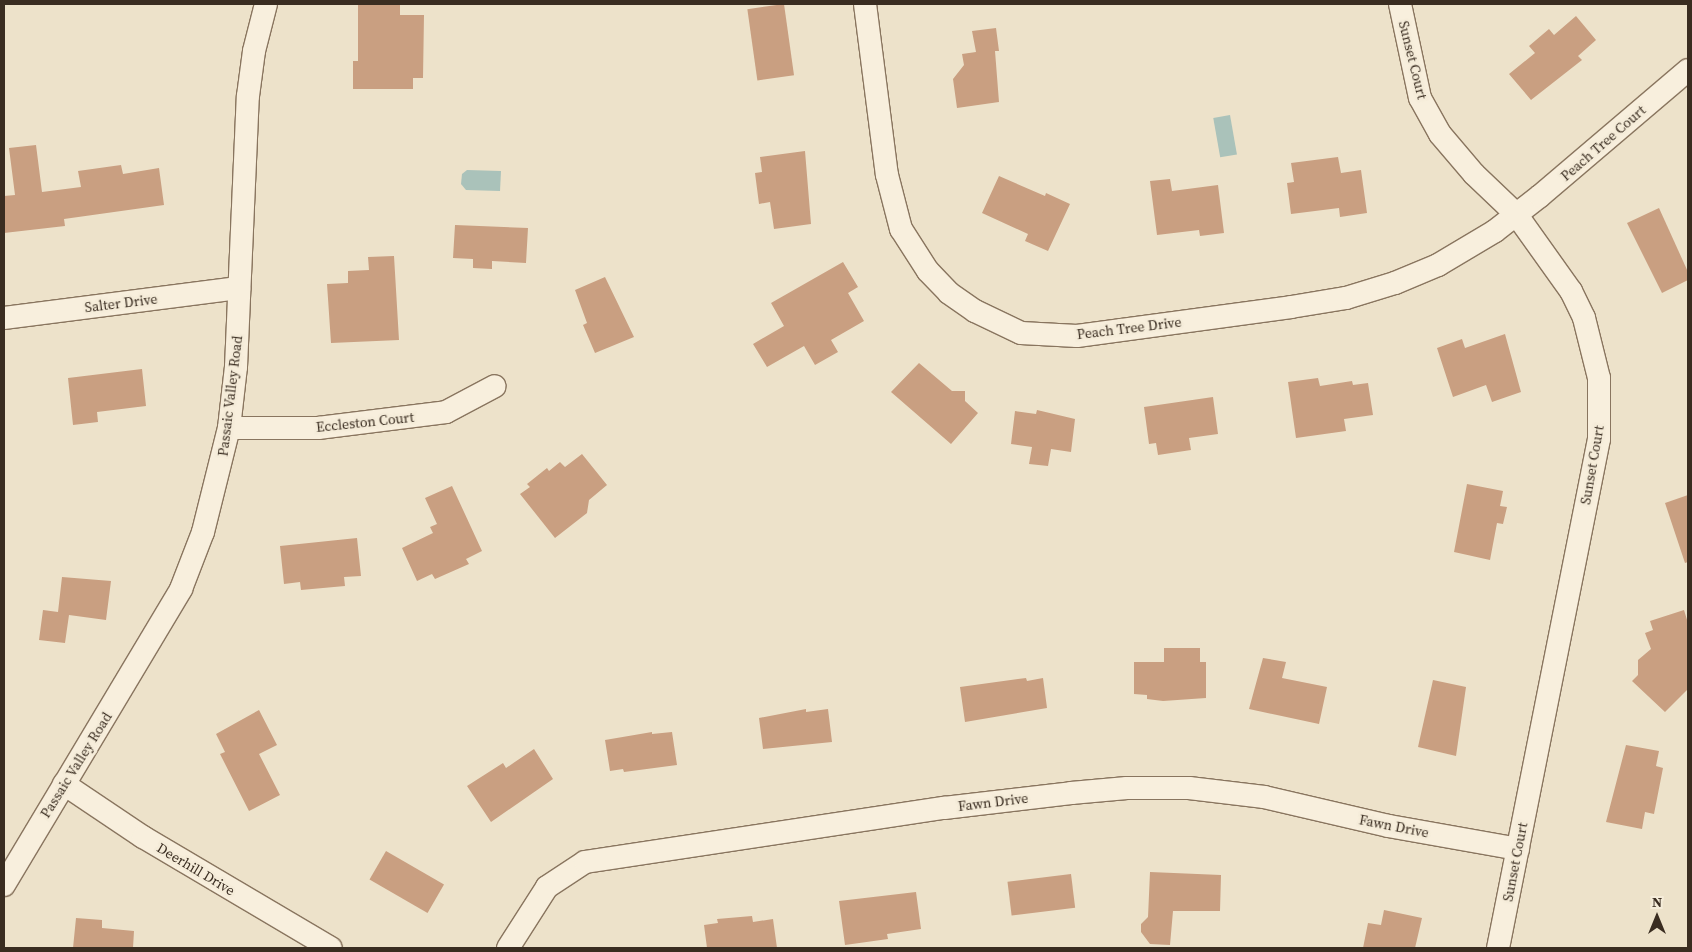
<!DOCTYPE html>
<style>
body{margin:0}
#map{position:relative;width:1692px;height:952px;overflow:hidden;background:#ede2ca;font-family:"Source Serif 4",serif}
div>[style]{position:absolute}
.water>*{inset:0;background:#aac2ba;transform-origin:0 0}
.building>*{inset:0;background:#c99f81;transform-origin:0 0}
.roads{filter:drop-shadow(1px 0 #89755f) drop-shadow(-1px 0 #89755f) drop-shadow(0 1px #89755f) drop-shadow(0 -1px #89755f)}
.minor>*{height:22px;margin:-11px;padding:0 11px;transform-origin:11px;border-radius:11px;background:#f8efdd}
span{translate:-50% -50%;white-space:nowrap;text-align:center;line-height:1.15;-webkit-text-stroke:5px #f5ecd9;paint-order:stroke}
.street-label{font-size:14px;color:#3a2d21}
.frame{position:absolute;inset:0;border:5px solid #3a2d21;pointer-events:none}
.north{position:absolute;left:1632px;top:892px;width:50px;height:50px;-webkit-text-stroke:4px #f5ecd9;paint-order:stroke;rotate:0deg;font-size:14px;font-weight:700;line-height:20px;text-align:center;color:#3a2d21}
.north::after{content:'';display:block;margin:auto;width:18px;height:22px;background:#3a2d21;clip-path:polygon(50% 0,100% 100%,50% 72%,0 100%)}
</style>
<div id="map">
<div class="water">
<i style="left:1230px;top:115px;width:40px;height:17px;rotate:80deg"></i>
<i style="clip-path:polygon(467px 170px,501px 171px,500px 191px,466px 190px,461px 184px,462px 174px)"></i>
</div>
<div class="building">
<i style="clip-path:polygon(358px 4px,400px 4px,400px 15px,424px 15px,423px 78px,413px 78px,413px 89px,353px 89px,353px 61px,358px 61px)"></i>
<i style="left:784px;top:4px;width:72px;height:37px;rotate:82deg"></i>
<i style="clip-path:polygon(1576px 16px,1596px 40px,1578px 56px,1582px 60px,1531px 100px,1509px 74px,1535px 53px,1529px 46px,1549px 29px,1554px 35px)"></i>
<i style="clip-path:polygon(996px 28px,999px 51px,995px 51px,999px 102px,957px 108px,953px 79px,964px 65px,962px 54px,976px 52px,972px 31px)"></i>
<i style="clip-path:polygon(36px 145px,42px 192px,81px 187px,78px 171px,121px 165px,123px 174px,159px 168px,164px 205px,64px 219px,65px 226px,4px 233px,4px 196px,15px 195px,9px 148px)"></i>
<i style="clip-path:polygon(805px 151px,811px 224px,774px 229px,770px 202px,759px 204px,755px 173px,762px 172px,760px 157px)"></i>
<i style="clip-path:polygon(1338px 157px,1341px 173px,1361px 170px,1367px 213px,1340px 217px,1339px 208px,1291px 214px,1287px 183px,1294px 182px,1291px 163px)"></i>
<i style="clip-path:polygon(999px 176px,1045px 196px,1046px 193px,1070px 204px,1048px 251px,1025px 241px,1028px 234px,982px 213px)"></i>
<i style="clip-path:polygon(1170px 179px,1172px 191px,1218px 185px,1224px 233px,1200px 236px,1199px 230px,1157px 235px,1150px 181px)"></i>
<i style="clip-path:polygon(1659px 208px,1688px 272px,1688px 280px,1662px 293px,1627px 223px)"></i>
<i style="clip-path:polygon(455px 225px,528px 228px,526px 263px,492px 261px,492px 269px,473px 268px,473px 259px,453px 258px)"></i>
<i style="clip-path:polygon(394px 256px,399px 340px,331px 343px,327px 284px,348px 283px,348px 271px,369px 270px,368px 257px)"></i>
<i style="clip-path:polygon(843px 262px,858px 287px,848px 293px,864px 321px,831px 340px,838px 352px,815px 365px,804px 346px,767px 367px,753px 344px,784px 326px,771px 303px)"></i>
<i style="clip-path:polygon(605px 277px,634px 337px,595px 353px,583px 325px,587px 323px,575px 290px)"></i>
<i style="clip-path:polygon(1505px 334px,1521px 392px,1492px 402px,1486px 385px,1453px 397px,1437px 348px,1462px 339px,1465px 348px)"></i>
<i style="clip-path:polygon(919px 363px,952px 391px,965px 391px,965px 401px,978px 413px,951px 444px,891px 392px)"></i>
<i style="clip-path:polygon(142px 369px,146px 406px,97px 412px,98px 422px,73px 425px,68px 378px)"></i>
<i style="clip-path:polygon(1318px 378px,1320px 386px,1352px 381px,1353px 385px,1368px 383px,1373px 415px,1344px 419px,1346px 431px,1296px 438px,1288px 382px)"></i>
<i style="clip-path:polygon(1213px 397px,1218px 434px,1189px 438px,1191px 450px,1158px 455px,1156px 443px,1149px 444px,1144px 407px)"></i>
<i style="clip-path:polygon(1037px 410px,1075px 419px,1071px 452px,1051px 449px,1048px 466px,1029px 464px,1032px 447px,1011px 444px,1015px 411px,1036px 414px)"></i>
<i style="clip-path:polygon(582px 454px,607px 485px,589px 500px,587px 513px,555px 538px,520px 494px,530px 487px,527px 484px,547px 468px,549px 471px,560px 462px,565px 467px)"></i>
<i style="clip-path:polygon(1467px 484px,1503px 491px,1500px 506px,1507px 507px,1503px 524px,1497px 523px,1490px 560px,1454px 552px)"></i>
<i style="clip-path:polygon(452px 486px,482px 551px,466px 559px,469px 564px,435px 579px,432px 574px,417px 581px,402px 548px,433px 533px,430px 527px,437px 524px,425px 498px)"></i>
<i style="clip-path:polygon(1688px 495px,1688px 562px,1685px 563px,1665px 503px)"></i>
<i style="clip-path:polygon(357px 538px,361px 576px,344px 577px,345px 586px,301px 590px,300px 582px,284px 584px,280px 546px)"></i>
<i style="clip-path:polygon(62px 577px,111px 581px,106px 620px,69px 615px,65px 643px,39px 640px,43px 610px,58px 612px)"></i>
<i style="clip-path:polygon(1684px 610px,1688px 623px,1688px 689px,1665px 712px,1632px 681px,1638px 675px,1638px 660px,1651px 649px,1645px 633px,1653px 630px,1650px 621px)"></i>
<i style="clip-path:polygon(1164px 648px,1200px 648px,1200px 662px,1206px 662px,1206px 698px,1163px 701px,1147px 699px,1147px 695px,1134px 694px,1134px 662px,1164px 662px)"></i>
<i style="clip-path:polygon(1263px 658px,1286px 662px,1282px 678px,1327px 687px,1319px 724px,1249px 709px)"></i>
<i style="clip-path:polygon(1026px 678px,1027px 681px,1043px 678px,1047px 708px,965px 722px,960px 687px)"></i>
<i style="clip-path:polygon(1433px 680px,1466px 687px,1456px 756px,1418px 747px)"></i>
<i style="clip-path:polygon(806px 709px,806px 712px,828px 709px,832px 742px,763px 749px,759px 718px)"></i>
<i style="clip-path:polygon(259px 710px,277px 745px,259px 754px,280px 795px,249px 811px,220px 754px,225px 752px,216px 734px)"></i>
<i style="clip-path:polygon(652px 732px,652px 734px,672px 732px,677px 765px,624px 772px,623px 769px,610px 771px,605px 740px)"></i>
<i style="clip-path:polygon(1626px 745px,1659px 751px,1656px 766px,1663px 768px,1654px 814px,1645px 812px,1642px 829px,1606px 822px)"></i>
<i style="clip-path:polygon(534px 749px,553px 779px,491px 822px,467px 786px,503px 763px,506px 768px)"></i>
<i style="left:386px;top:851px;width:67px;height:33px;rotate:30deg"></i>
<i style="clip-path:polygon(1150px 872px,1221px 875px,1220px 911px,1173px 911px,1170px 945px,1150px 944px,1141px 932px,1141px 924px,1148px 917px)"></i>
<i style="left:1071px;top:874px;width:34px;height:64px;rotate:83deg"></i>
<i style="clip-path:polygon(916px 892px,921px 929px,887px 934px,888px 939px,845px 945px,839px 901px)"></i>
<i style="clip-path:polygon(1384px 910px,1422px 918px,1415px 948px,1363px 948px,1368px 923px,1381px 925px)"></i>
<i style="clip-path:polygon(752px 916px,753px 922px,773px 919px,777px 948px,707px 948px,704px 925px,718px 923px,717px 919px)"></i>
<i style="clip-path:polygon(76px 918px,102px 920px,102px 928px,134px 931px,133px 948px,73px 948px)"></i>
</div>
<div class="roads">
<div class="minor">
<i style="left:865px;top:4px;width:172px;rotate:82.7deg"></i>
<i style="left:887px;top:175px;width:56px;rotate:75.5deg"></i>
<i style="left:901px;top:229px;width:50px;rotate:57.3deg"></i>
<i style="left:928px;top:271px;width:30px;rotate:46deg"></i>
<i style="left:949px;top:293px;width:32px;rotate:35deg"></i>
<i style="left:975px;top:311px;width:51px;rotate:25.6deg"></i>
<i style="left:1021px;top:333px;width:56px;rotate:3.1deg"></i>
<i style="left:1077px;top:336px;width:216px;rotate:-7.7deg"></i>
<i style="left:1291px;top:307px;width:56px;rotate:-9.3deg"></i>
<i style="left:1346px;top:298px;width:51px;rotate:-17deg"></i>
<i style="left:1395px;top:283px;width:47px;rotate:-22.7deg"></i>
<i style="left:1438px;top:265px;width:66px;rotate:-30.8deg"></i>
<i style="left:1495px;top:231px;width:57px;rotate:-37.9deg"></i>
<i style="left:1540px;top:196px;width:194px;rotate:-40.4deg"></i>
<i style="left:1400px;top:4px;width:96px;rotate:78deg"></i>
<i style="left:1420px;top:98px;width:41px;rotate:60.9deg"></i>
<i style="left:1440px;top:134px;width:52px;rotate:49.6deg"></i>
<i style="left:1474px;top:174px;width:58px;rotate:43.6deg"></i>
<i style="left:1516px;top:214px;width:95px;rotate:54.5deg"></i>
<i style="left:1571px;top:291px;width:30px;rotate:64deg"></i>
<i style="left:1584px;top:318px;width:62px;rotate:76deg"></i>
<i style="left:1599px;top:378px;width:61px;rotate:90deg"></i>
<i style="left:1599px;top:439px;width:519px;rotate:101.22deg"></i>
<i style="left:4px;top:318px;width:237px;rotate:-7.3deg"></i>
<i style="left:229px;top:428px;width:89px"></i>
<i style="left:318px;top:428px;width:129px;rotate:-7.1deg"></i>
<i style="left:446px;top:412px;width:55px;rotate:-28deg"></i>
<i style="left:64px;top:784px;width:95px;rotate:33.9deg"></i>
<i style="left:143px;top:837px;width:218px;rotate:30.6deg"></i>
<i style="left:4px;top:885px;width:345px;rotate:-59.1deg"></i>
<i style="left:181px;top:589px;width:61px;rotate:-68.9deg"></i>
<i style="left:203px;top:532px;width:107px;rotate:-76deg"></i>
<i style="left:229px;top:428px;width:61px;rotate:-83.5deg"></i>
<i style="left:236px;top:367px;width:271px;rotate:-87.5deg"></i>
<i style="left:248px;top:96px;width:45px;rotate:-82.4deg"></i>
<i style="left:254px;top:51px;width:49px;rotate:-75.7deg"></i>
<i style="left:508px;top:948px;width:72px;rotate:-57.4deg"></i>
<i style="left:547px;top:887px;width:45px;rotate:-33.3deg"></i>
<i style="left:585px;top:862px;width:363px;rotate:-8.6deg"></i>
<i style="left:944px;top:808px;width:128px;rotate:-6.7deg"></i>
<i style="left:1071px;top:793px;width:56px;rotate:-5.1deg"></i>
<i style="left:1127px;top:788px;width:62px"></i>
<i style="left:1189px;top:788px;width:76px;rotate:6.8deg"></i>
<i style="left:1264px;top:797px;width:128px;rotate:13.1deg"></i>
<i style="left:1389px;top:826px;width:131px;rotate:10.1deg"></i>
</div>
</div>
<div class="street-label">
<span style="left:1413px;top:60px;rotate:76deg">Sunset Court</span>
<span style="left:1603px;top:143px;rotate:-41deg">Peach Tree Court</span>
<span style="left:121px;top:303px;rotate:-7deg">Salter Drive</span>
<span style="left:1129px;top:328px;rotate:-7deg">Peach Tree Drive</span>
<span style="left:230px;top:396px;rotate:-83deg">Passaic Valley Road</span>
<span style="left:365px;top:422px;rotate:-6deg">Eccleston Court</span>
<span style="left:1592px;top:465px;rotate:-80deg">Sunset Court</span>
<span style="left:76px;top:765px;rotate:-58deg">Passaic Valley Road</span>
<span style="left:993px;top:802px;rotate:-7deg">Fawn Drive</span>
<span style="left:1394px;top:826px;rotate:11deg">Fawn Drive</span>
<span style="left:1515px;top:862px;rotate:-79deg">Sunset Court</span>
<span style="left:196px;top:869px;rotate:31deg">Deerhill Drive</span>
</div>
<div class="frame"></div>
<div class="north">N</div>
</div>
